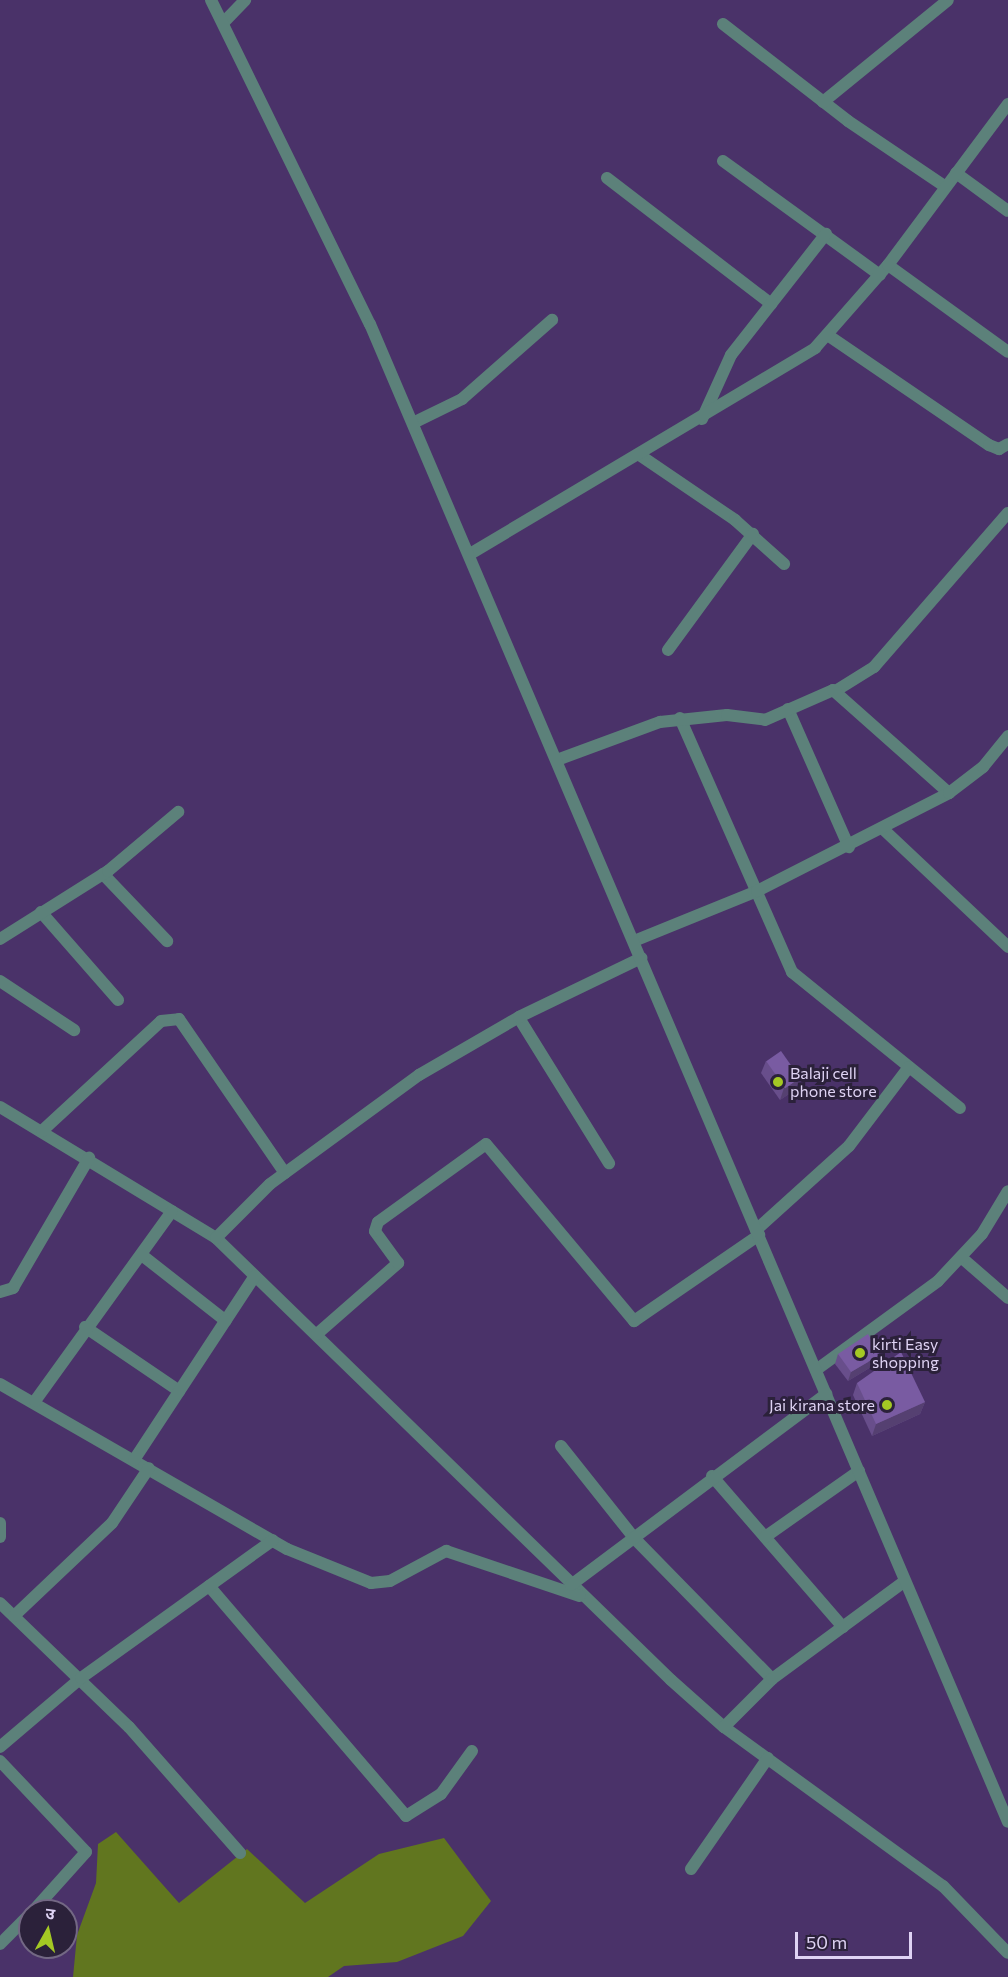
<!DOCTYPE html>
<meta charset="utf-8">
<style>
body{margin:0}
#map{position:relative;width:1008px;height:1977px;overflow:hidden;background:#4a3269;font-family:Commissioner,"Noto Sans Devanagari",sans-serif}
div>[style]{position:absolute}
.water>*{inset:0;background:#61761f}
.minor>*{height:12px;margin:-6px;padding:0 6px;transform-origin:6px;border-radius:6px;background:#5c817a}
.tertiary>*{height:12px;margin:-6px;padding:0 6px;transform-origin:6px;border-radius:6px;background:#5c817a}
.wall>*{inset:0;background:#684e8b}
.shaded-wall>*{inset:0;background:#554071}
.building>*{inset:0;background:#795ba2;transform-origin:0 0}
.dots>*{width:16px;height:16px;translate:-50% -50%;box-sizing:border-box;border:3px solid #2b213a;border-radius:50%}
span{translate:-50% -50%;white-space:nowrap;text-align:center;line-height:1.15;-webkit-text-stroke:6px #2b213a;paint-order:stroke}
.poi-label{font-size:16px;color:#dfd3f4}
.left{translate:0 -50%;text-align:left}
.right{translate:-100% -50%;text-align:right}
.north{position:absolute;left:18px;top:1899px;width:60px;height:60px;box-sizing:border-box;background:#2b213a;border:2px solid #736884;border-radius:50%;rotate:8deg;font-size:16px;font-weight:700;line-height:24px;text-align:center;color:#dfd3f4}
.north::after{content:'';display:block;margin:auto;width:21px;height:27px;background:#a4c824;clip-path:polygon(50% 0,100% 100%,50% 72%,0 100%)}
.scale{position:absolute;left:795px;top:1932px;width:117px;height:27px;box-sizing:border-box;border:3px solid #dfd3f4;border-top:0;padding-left:8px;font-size:18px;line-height:21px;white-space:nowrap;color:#dfd3f4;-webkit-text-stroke:4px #2b213a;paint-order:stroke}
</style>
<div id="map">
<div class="water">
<i style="clip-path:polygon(116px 1832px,179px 1903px,247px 1849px,305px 1903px,379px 1854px,444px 1838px,491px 1901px,463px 1936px,397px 1962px,344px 1966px,328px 1977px,73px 1977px,77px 1935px,96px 1883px,98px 1844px)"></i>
</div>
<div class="minor">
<i style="left:223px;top:23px;width:32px;rotate:-46deg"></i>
<i style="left:723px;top:24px;width:158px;rotate:37.8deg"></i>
<i style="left:848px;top:121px;width:118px;rotate:34deg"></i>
<i style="left:823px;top:102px;width:161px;rotate:-39.2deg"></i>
<i style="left:723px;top:161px;width:194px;rotate:36deg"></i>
<i style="left:956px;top:173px;width:64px;rotate:36.2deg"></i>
<i style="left:607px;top:178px;width:207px;rotate:37.5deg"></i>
<i style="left:888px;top:265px;width:148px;rotate:35.9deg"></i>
<i style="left:829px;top:336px;width:194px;rotate:34.3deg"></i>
<i style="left:989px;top:445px;width:11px;rotate:22deg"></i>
<i style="left:999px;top:449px;width:10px;rotate:-29deg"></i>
<i style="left:702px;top:419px;width:70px;rotate:-65.6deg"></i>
<i style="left:731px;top:355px;width:154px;rotate:-51.9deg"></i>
<i style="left:413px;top:423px;width:55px;rotate:-26.1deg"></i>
<i style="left:462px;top:399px;width:120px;rotate:-41.3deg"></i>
<i style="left:641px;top:456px;width:114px;rotate:34.2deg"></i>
<i style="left:735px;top:520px;width:66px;rotate:41.9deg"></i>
<i style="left:470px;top:554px;width:402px;rotate:-30.8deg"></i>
<i style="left:815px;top:348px;width:111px;rotate:-48.7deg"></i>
<i style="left:888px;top:265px;width:201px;rotate:-53.3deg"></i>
<i style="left:668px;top:650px;width:144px;rotate:-53.8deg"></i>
<i style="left:837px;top:690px;width:44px;rotate:-31.9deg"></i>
<i style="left:874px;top:667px;width:204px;rotate:-49deg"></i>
<i style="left:788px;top:709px;width:151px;rotate:66.2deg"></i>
<i style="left:680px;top:718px;width:278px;rotate:66.2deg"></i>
<i style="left:792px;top:972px;width:216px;rotate:39deg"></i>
<i style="left:557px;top:760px;width:110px;rotate:-20.3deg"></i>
<i style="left:660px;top:722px;width:67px;rotate:-6deg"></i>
<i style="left:727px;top:715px;width:38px;rotate:7deg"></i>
<i style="left:765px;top:720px;width:74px;rotate:-23.8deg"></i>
<i style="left:833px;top:690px;width:155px;rotate:41.6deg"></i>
<i style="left:883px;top:829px;width:172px;rotate:43.3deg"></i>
<i style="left:103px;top:874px;width:93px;rotate:46.3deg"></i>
<i style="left:41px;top:912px;width:117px;rotate:48.8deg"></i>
<i style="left:0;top:939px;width:128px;rotate:-32.2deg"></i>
<i style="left:108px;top:871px;width:92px;rotate:-40.1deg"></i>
<i style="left:634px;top:941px;width:133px;rotate:-22.1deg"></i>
<i style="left:757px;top:891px;width:216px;rotate:-27deg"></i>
<i style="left:949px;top:793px;width:43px;rotate:-37.4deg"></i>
<i style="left:983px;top:767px;width:40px;rotate:-51deg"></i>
<i style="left:0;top:981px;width:89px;rotate:33.5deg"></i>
<i style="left:519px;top:1018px;width:171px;rotate:58.2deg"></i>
<i style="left:0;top:1107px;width:253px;rotate:31.2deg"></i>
<i style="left:216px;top:1238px;width:634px;rotate:44.17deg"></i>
<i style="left:671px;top:1680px;width:71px;rotate:41.6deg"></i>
<i style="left:724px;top:1727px;width:271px;rotate:36deg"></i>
<i style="left:943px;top:1886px;width:93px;rotate:45.9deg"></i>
<i style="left:42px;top:1131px;width:162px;rotate:-42.7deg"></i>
<i style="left:161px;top:1021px;width:18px;rotate:-6deg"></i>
<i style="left:179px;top:1019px;width:187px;rotate:55.5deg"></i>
<i style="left:756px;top:1230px;width:125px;rotate:-42.1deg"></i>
<i style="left:849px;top:1146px;width:99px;rotate:-52.8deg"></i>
<i style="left:216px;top:1238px;width:76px;rotate:-45deg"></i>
<i style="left:270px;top:1184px;width:185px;rotate:-36.2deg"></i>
<i style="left:419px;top:1075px;width:116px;rotate:-30.1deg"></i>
<i style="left:519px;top:1017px;width:136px;rotate:-25.8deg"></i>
<i style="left:143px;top:1256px;width:105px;rotate:38.1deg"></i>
<i style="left:962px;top:1258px;width:61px;rotate:41deg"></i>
<i style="left:0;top:1292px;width:14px;rotate:-17deg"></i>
<i style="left:13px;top:1288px;width:151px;rotate:-59.7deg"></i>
<i style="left:85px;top:1327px;width:114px;rotate:34.2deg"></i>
<i style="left:317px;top:1334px;width:108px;rotate:-41.2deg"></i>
<i style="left:398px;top:1263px;width:39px;rotate:-126deg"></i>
<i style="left:375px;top:1231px;width:9px;rotate:-72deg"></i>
<i style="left:378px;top:1222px;width:133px;rotate:-35.8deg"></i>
<i style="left:486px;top:1144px;width:231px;rotate:50.1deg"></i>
<i style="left:634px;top:1321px;width:152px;rotate:-34.5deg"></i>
<i style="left:816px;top:1370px;width:151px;rotate:-36.1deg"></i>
<i style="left:938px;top:1281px;width:64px;rotate:-46.9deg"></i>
<i style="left:982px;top:1234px;width:50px;rotate:-58.8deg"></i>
<i style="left:0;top:1384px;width:331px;rotate:29.9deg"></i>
<i style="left:287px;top:1549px;width:91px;rotate:22deg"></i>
<i style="left:371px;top:1583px;width:19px;rotate:-6deg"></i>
<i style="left:390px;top:1581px;width:64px;rotate:-28.2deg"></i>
<i style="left:446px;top:1551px;width:141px;rotate:18.6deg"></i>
<i style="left:35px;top:1401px;width:234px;rotate:-54.2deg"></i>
<i style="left:561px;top:1446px;width:119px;rotate:51.5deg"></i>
<i style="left:635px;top:1539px;width:196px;rotate:45.6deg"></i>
<i style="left:134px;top:1460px;width:220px;rotate:-56.7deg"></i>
<i style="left:712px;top:1476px;width:200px;rotate:49.1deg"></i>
<i style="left:0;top:1523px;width:14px;rotate:90deg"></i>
<i style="left:765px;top:1537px;width:115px;rotate:-35.1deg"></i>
<i style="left:571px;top:1585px;width:319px;rotate:-36.8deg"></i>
<i style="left:209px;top:1586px;width:303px;rotate:49.4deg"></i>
<i style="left:406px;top:1816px;width:41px;rotate:-32.2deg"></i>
<i style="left:441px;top:1794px;width:53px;rotate:-54.2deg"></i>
<i style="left:0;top:1603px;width:179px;rotate:43.9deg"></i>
<i style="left:129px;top:1727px;width:168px;rotate:48.6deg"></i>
<i style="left:14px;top:1616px;width:135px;rotate:-43.5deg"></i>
<i style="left:112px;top:1523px;width:66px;rotate:-56.1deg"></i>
<i style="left:724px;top:1727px;width:68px;rotate:-45deg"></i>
<i style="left:772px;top:1679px;width:165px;rotate:-36.4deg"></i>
<i style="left:0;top:1747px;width:106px;rotate:-40.4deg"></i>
<i style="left:81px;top:1678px;width:236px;rotate:-35.7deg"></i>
<i style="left:0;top:1761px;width:125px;rotate:46.6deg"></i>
<i style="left:86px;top:1852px;width:79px;rotate:131.9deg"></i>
<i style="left:691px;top:1869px;width:135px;rotate:-55.3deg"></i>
<i style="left:0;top:1944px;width:42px;rotate:-45deg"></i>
</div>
<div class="tertiary">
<i style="left:211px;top:0;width:361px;rotate:63.9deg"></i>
<i style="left:370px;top:324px;width:1628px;rotate:66.93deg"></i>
</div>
<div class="wall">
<i style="clip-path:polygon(766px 1061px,800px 1078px,795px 1090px,780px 1100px,761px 1073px)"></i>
<i style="clip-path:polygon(838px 1354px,876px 1364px,848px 1381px,835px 1364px)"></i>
<i style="clip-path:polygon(857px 1383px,925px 1402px,920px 1414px,872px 1436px,853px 1395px)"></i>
</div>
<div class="shaded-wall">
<i style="clip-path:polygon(800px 1078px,795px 1090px,780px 1100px,784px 1088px)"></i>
<i style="clip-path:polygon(880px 1355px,876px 1364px,848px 1381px,851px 1372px)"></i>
<i style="clip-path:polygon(925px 1402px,920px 1414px,872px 1436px,876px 1424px)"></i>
</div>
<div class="building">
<i style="left:781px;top:1051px;width:33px;height:18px;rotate:55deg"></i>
<i style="clip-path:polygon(868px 1334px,880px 1355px,851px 1372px,838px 1354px)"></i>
<i style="clip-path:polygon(901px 1352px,925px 1402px,876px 1424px,857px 1383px)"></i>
</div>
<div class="dots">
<i style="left:778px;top:1082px;background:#a4c824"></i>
<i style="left:860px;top:1353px;background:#a4c824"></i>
<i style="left:887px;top:1405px;background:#a4c824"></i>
</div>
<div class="poi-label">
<span class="left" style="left:790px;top:1082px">Balaji cell<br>phone store</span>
<span class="left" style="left:872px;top:1353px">kirti Easy<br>shopping</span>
<span class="right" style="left:875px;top:1405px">Jai kirana store</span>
</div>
<div class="north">उ</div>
<div class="scale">50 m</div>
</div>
